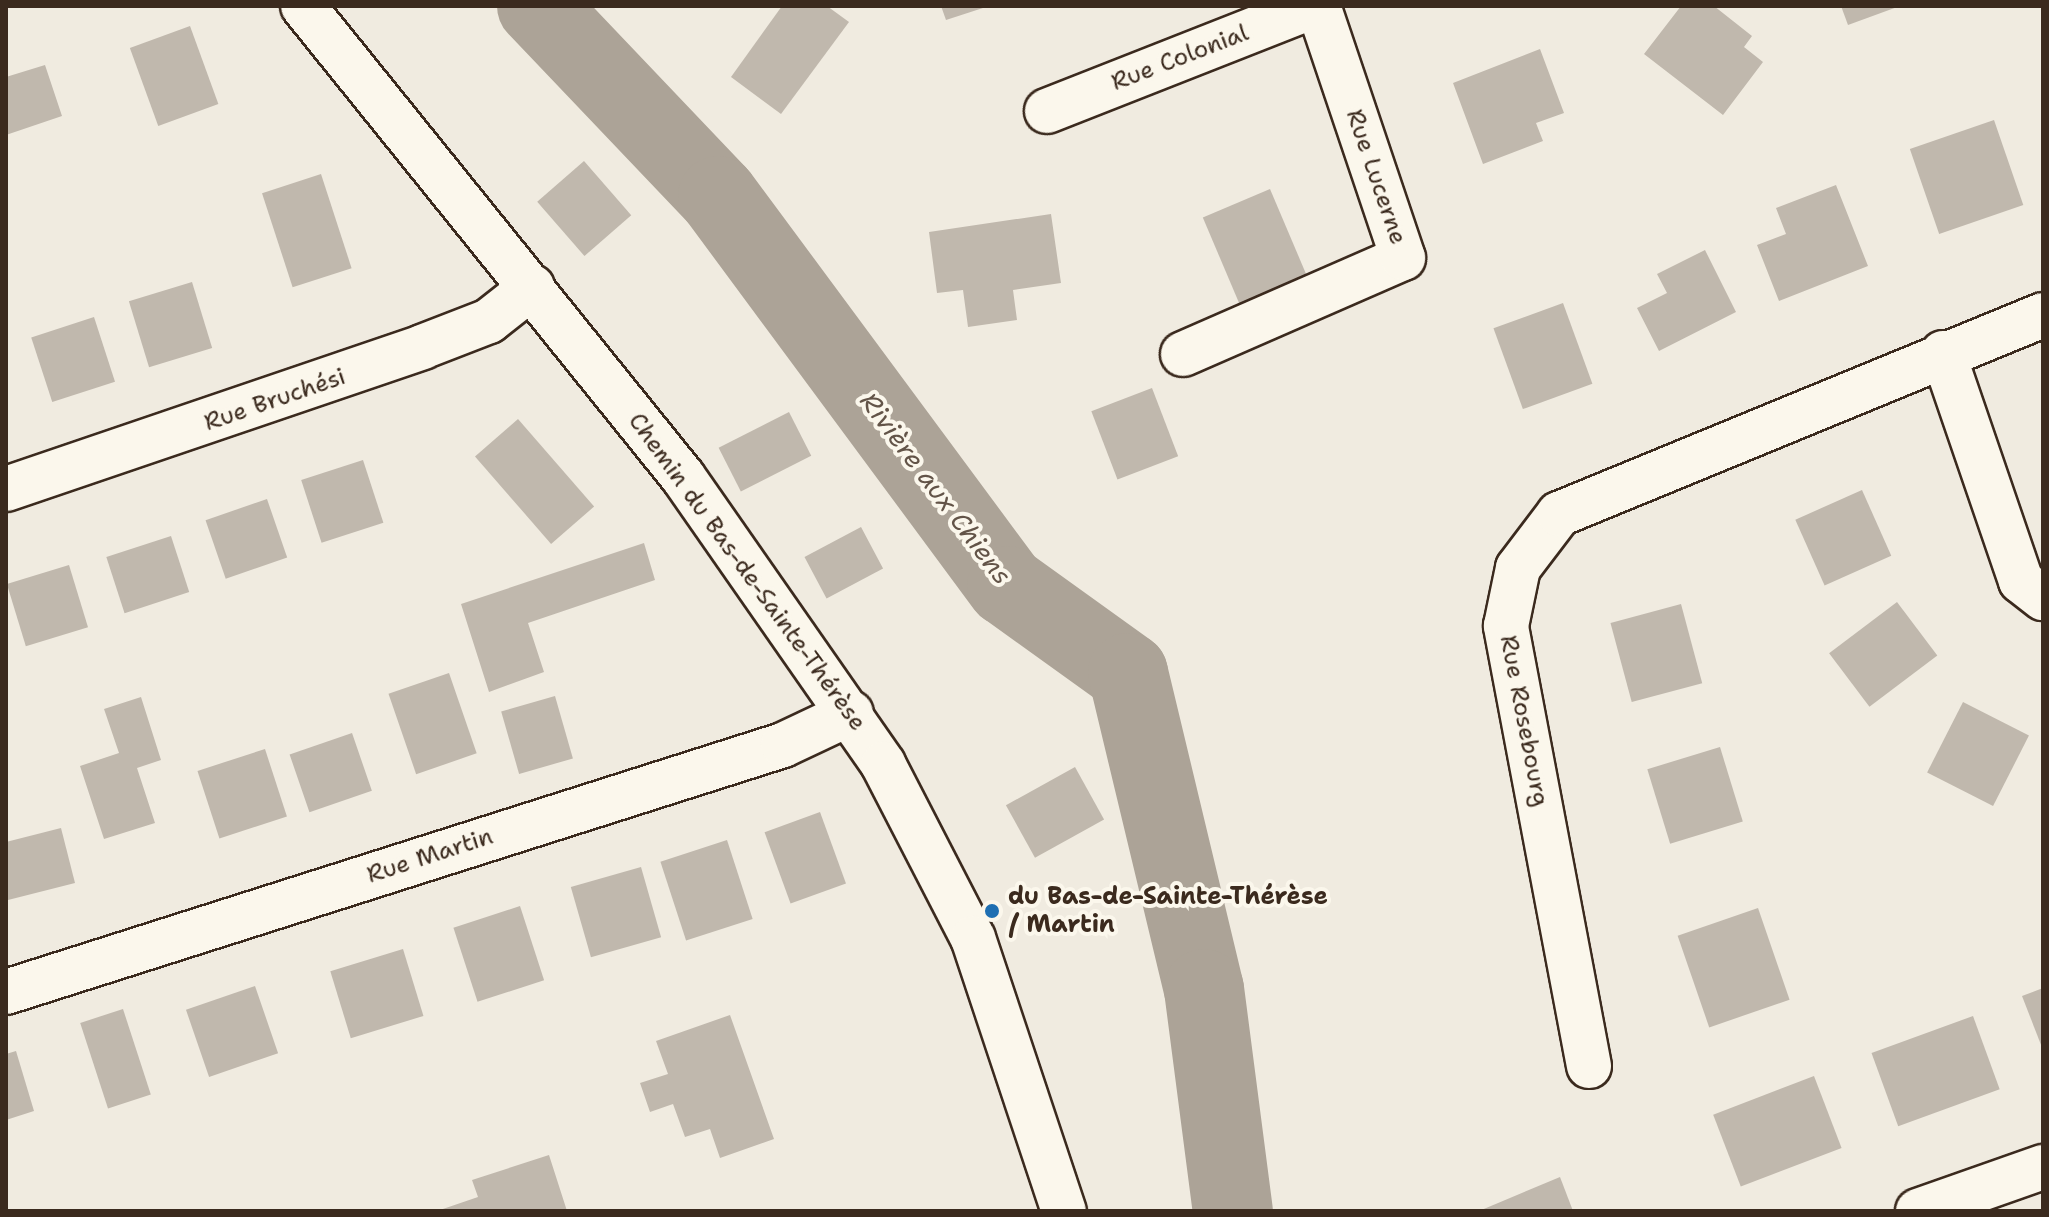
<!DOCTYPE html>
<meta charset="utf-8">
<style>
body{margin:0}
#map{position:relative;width:2049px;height:1217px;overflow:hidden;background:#f0ebe0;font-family:"Shantell Sans",sans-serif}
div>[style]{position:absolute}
.river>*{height:80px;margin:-40px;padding:0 40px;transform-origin:40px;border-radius:40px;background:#aca397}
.building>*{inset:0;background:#c0b8ad;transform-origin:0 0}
.roads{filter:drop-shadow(2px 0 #3b2a1e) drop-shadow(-2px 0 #3b2a1e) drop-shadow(0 2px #3b2a1e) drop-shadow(0 -2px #3b2a1e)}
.minor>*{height:44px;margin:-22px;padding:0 22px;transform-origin:22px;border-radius:22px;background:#fbf7ec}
.dots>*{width:22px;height:22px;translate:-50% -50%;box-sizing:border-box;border:4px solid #fbf7ec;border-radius:50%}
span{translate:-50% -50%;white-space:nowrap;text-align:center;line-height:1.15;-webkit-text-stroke:8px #fbf7ec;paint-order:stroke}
.street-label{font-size:24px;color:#3b2a1e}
.poi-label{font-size:24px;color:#3b2a1e;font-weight:700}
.left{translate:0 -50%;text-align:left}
.water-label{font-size:26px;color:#635448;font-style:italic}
.frame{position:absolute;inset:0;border:8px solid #3b2a1e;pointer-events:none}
</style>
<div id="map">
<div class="river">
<i style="left:537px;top:6px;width:262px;rotate:46.4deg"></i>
<i style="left:718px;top:196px;width:485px;rotate:53.5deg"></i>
<i style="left:1007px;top:586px;width:149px;rotate:35.7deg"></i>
<i style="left:1128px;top:673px;width:325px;rotate:76.5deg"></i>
<i style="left:1204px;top:989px;width:224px;rotate:82.6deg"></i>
</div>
<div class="building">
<i style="clip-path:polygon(782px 6px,827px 6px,849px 22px,781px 114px,731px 77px)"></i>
<i style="clip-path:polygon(941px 6px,986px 6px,986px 7px,946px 20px)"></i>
<i style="clip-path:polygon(1681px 6px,1714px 6px,1752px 36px,1744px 47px,1763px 62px,1723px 115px,1644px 54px)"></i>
<i style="clip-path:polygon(1841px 6px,1900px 6px,1848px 25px)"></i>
<i style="left:190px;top:26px;width:83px;height:64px;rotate:70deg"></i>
<i style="clip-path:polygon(1540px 49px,1564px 113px,1536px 123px,1543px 141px,1483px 164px,1453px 83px)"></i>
<i style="clip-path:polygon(45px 65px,62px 116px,6px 135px,6px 77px)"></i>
<i style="left:1994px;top:120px;width:90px;height:89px;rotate:71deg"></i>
<i style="left:584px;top:161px;width:72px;height:62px;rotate:49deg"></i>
<i style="left:321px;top:174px;width:99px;height:62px;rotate:72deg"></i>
<i style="clip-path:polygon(1836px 185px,1868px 266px,1779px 301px,1757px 245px,1786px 234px,1776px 208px)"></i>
<i style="left:1270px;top:189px;width:101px;height:73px;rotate:67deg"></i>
<i style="clip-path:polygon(1051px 214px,1061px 283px,1013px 290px,1017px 320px,968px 327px,963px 290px,937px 293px,929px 232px)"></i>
<i style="clip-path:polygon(1705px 250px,1736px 312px,1659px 351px,1637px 308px,1667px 293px,1657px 274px)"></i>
<i style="left:192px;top:282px;width:69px;height:66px;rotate:73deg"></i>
<i style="left:1563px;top:303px;width:86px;height:74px;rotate:70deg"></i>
<i style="left:94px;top:317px;width:68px;height:66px;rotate:72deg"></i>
<i style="left:1152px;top:388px;width:73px;height:65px;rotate:69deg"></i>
<i style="left:789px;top:412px;width:49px;height:79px;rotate:63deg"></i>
<i style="left:518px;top:419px;width:116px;height:57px;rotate:49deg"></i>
<i style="left:363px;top:460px;width:66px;height:65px;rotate:72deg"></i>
<i style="left:1862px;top:490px;width:72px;height:73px;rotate:66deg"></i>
<i style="left:267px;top:499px;width:62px;height:65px;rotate:71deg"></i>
<i style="left:861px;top:527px;width:47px;height:64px;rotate:62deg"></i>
<i style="left:171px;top:536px;width:59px;height:68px;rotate:72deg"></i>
<i style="clip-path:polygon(644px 543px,655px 580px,528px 623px,544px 672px,489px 692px,461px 604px)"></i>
<i style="left:69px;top:565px;width:65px;height:65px;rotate:73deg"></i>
<i style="left:1897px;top:602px;width:67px;height:85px;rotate:53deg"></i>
<i style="left:1681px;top:604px;width:82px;height:73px;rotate:75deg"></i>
<i style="left:449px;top:673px;width:85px;height:64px;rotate:71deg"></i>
<i style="left:555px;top:696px;width:65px;height:56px;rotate:74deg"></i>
<i style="clip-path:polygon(141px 697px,161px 760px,137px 768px,155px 823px,104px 839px,80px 766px,119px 753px,104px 709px)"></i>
<i style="left:1963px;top:702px;width:74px;height:79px;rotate:27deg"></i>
<i style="left:352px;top:733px;width:61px;height:66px;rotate:71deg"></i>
<i style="left:1720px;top:747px;width:78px;height:76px;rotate:73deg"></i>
<i style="left:265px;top:749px;width:71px;height:71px;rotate:72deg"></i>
<i style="left:1075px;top:767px;width:60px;height:79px;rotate:61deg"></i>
<i style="left:820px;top:812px;width:76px;height:59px;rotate:70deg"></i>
<i style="clip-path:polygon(61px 828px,75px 883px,8px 900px,6px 842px)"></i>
<i style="left:727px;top:840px;width:83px;height:70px;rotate:72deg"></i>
<i style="left:641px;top:867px;width:73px;height:73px;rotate:74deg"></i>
<i style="left:520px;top:906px;width:78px;height:70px;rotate:72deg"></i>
<i style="left:1758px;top:908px;width:97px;height:85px;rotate:71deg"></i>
<i style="left:403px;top:949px;width:70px;height:76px;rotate:73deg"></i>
<i style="left:255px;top:986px;width:71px;height:73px;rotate:71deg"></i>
<i style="clip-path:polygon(2043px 988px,2043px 1050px,2022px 996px)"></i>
<i style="left:123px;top:1009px;width:90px;height:45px;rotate:72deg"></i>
<i style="clip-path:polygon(730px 1015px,774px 1139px,720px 1158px,710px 1129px,685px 1137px,673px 1104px,650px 1112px,640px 1083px,668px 1074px,656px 1041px)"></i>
<i style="left:1973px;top:1016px;width:78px;height:108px;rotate:70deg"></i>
<i style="clip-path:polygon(16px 1051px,34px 1111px,6px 1120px,6px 1054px)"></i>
<i style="left:1814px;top:1076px;width:77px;height:108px;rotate:69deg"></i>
<i style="clip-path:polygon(549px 1155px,567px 1211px,437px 1211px,478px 1197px,472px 1180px)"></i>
<i style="clip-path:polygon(1560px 1177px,1573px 1211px,1479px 1211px)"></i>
</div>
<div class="roads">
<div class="minor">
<i style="left:303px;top:6px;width:605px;rotate:51.1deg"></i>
<i style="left:683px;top:477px;width:350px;rotate:55.1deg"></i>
<i style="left:883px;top:764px;width:196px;rotate:62.7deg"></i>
<i style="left:973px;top:938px;width:288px;rotate:71.6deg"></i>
<i style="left:1047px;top:111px;width:287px;rotate:-21.5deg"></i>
<i style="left:1943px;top:353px;width:241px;rotate:71.1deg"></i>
<i style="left:2021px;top:581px;width:28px;rotate:38deg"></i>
<i style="left:1183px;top:354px;width:240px;rotate:-23.6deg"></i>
<i style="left:1403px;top:258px;width:266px;rotate:-108.6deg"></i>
<i style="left:6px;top:489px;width:440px;rotate:-18.8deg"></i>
<i style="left:422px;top:347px;width:72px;rotate:-21.2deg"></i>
<i style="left:489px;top:321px;width:55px;rotate:-38.3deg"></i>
<i style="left:6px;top:992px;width:815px;rotate:-17.63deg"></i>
<i style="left:783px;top:745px;width:75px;rotate:-25.2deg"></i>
<i style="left:1589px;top:1066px;width:448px;rotate:-100.7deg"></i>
<i style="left:1506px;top:626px;width:59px;rotate:-78.3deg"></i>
<i style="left:1518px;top:568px;width:68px;rotate:-52.8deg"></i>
<i style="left:1559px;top:514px;width:523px;rotate:-22.35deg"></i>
<i style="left:1918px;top:1211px;width:133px;rotate:-19.4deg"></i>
</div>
</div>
<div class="dots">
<i style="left:992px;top:911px;background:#1f6fb2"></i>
</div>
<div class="street-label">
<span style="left:1180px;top:58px;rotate:-21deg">Rue Colonial</span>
<span style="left:1376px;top:177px;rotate:71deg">Rue Lucerne</span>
<span style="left:275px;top:400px;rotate:-19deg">Rue Bruchési</span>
<span style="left:747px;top:572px;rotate:54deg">Chemin du Bas-de-Sainte-Thérèse</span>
<span style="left:1524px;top:721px;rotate:79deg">Rue Rosebourg</span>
<span style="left:430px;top:856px;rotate:-18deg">Rue Martin</span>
</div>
<div class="poi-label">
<span class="left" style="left:1008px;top:911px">du Bas-de-Sainte-Thérèse<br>/ Martin</span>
</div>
<div class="water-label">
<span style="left:936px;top:488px;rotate:53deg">Rivière aux Chiens</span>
</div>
<div class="frame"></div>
</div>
